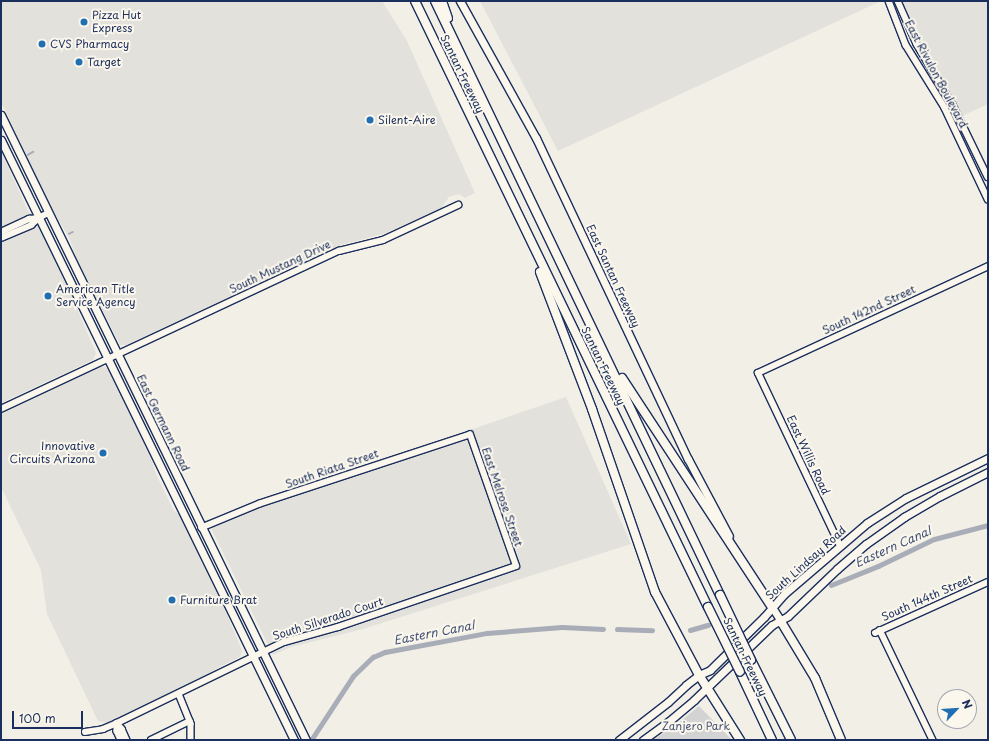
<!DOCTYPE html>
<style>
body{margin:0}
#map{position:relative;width:989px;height:741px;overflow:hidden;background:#f2efe6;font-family:"Playpen Sans",sans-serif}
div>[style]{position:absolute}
.built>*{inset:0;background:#e2e1dc}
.green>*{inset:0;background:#d2d3d2}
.stream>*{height:1.5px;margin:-0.75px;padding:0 0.75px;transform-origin:0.75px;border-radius:0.75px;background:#a9adb7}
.canal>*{height:5px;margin:-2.5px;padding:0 2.5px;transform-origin:2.5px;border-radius:2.5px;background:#a9adb7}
.roads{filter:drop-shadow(1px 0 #1b2f5e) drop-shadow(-1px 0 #1b2f5e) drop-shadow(0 1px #1b2f5e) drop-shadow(0 -1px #1b2f5e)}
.minor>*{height:5.5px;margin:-2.75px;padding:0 2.75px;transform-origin:2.75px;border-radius:2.75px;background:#fbf7ec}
.major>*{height:7px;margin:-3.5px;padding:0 3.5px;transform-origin:3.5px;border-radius:3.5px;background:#fbf7ec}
.highway>*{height:8px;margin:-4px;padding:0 4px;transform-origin:4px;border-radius:4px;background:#fbf7ec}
.bridges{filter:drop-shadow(1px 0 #1b2f5e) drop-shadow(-1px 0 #1b2f5e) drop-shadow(0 1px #1b2f5e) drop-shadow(0 -1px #1b2f5e)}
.highway-bridge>*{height:8px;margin:-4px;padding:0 4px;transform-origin:4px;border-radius:4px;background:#fbf7ec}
.dots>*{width:11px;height:11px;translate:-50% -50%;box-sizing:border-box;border:2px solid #fbf7ec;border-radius:50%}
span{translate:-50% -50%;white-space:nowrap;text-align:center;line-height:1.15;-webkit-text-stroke:4px #fbf7ec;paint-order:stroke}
.poi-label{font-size:11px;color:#1b2f5e}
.left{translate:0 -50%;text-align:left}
.right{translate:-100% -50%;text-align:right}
.street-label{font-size:11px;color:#1b2f5e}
.park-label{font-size:11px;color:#49587b}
.water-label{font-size:12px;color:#465579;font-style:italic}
.frame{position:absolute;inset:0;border:2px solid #1b2f5e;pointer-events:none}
.north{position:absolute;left:937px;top:689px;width:40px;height:40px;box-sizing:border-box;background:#fbf7ec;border:1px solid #a1a7b3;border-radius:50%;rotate:65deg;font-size:11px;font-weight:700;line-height:16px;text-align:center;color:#1b2f5e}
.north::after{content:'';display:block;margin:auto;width:14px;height:18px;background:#1f6fb2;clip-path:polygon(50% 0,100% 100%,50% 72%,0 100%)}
.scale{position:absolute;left:12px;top:711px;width:71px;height:18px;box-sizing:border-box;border:2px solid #1b2f5e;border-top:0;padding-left:5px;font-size:12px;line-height:14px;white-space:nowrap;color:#1b2f5e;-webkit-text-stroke:3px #fbf7ec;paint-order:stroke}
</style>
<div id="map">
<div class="built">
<i style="clip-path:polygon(1px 1px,382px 1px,407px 41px,475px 193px,465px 198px,459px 194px,449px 197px,441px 208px,386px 233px,341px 245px,126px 345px,120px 345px,77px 259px,70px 240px,48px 201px,2px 104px)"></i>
<i style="clip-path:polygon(480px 1px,881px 1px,558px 151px)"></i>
<i style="clip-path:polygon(902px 1px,988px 1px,988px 104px,962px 116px,956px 103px,923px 47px,911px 24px)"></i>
<i style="clip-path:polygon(1px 151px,28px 211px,40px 229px,70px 292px,96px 353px,93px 360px,1px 403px)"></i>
<i style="clip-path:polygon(100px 367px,105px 367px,109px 370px,151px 458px,156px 474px,174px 511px,179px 514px,226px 612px,242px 651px,240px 657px,219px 667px,201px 679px,108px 723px,98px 721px,47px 614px,41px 570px,1px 487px,1px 414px)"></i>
<i style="clip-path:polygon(566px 397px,631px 544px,363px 629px,291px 647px,273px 655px,211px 528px,204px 521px)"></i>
</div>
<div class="green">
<i style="clip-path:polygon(699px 706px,732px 740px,653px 740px,676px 725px)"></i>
</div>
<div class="stream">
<i style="left:28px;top:155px;width:6px;rotate:-31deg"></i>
<i style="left:69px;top:234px;width:4px;rotate:-27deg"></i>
</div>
<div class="canal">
<i style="left:831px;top:585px;width:51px;rotate:-22deg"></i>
<i style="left:878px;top:566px;width:62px;rotate:-25.7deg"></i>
<i style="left:934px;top:539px;width:56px;rotate:-14.5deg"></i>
<i style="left:617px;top:629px;width:35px;rotate:2deg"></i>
<i style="left:690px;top:630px;width:19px;rotate:-16deg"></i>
<i style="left:311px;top:740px;width:77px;rotate:-56.7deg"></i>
<i style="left:353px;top:676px;width:28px;rotate:-44deg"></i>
<i style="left:373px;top:657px;width:13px;rotate:-23deg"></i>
<i style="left:385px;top:652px;width:104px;rotate:-10.6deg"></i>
<i style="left:487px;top:633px;width:75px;rotate:-4.6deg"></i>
<i style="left:562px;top:627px;width:41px;rotate:2.8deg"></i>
</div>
<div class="roads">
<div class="minor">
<i style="left:889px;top:1px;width:47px;rotate:68.9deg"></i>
<i style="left:906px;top:45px;width:74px;rotate:58.2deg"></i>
<i style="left:945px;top:108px;width:101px;rotate:64.7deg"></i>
<i style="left:898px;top:1px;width:47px;rotate:66.2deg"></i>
<i style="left:917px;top:44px;width:71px;rotate:59.5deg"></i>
<i style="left:953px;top:105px;width:80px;rotate:64.1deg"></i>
<i style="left:1px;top:232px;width:31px;rotate:-25deg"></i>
<i style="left:29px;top:219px;width:10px;rotate:-6deg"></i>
<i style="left:39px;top:218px;width:10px;rotate:-29deg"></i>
<i style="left:1px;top:238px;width:33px;rotate:-23deg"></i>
<i style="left:31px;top:225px;width:11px;rotate:-41deg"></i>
<i style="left:1px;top:409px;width:373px;rotate:-25.1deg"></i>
<i style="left:339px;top:251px;width:45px;rotate:-14deg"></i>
<i style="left:383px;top:240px;width:83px;rotate:-25deg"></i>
<i style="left:840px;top:546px;width:191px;rotate:-115.4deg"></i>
<i style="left:758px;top:373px;width:254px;rotate:-24.9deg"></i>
<i style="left:880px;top:630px;width:122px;rotate:64.3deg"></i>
<i style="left:875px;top:633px;width:124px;rotate:-24.3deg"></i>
<i style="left:179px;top:694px;width:32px;rotate:68deg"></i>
<i style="left:191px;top:724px;width:16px;rotate:90deg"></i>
<i style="left:117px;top:723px;width:8px;rotate:50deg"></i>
<i style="left:122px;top:729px;width:12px;rotate:66deg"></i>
<i style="left:117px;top:723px;width:8px;rotate:90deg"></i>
<i style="left:117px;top:731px;width:10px;rotate:66deg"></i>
<i style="left:85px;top:732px;width:18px;rotate:-9deg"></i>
<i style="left:103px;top:729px;width:15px;rotate:-23deg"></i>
<i style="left:117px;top:723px;width:186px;rotate:-25.9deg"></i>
<i style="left:284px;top:642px;width:56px;rotate:-15.5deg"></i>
<i style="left:338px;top:627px;width:188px;rotate:-18.9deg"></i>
<i style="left:516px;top:566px;width:139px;rotate:-109.3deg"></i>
<i style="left:470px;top:435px;width:221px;rotate:161.8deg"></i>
<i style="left:260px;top:504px;width:63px;rotate:157.5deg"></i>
<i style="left:151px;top:740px;width:43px;rotate:-26deg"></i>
</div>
<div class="major">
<i style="left:460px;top:1px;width:157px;rotate:61deg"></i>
<i style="left:536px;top:138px;width:355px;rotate:64.7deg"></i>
<i style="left:688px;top:459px;width:87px;rotate:62deg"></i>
<i style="left:1px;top:115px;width:695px;rotate:63.99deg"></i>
<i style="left:1px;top:140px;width:668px;rotate:63.97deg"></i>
<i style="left:772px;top:607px;width:15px;rotate:58deg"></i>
<i style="left:619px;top:740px;width:62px;rotate:-37.8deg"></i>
<i style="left:668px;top:702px;width:25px;rotate:-43deg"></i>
<i style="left:686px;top:685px;width:16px;rotate:-38deg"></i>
<i style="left:699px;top:675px;width:12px;rotate:-24deg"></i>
<i style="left:710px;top:670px;width:76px;rotate:-44.5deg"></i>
<i style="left:764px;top:617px;width:30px;rotate:-49deg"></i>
<i style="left:784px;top:594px;width:109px;rotate:-40.5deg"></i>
<i style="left:867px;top:523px;width:46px;rotate:-32.7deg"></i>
<i style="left:906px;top:498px;width:91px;rotate:-26deg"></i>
<i style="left:643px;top:740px;width:31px;rotate:-36deg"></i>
<i style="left:668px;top:722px;width:34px;rotate:-40deg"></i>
<i style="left:694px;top:700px;width:108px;rotate:-43.9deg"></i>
<i style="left:772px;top:625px;width:18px;rotate:-29deg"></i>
<i style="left:788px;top:616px;width:68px;rotate:-43.8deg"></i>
<i style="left:837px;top:569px;width:38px;rotate:-41deg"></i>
<i style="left:866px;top:544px;width:47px;rotate:-35.4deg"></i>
<i style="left:904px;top:517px;width:42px;rotate:-30.3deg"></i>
<i style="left:940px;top:496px;width:54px;rotate:-26.6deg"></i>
</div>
<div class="highway">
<i style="left:415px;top:1px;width:673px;rotate:64.2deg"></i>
<i style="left:435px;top:1px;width:659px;rotate:64.37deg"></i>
<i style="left:442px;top:1px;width:18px;rotate:71deg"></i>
<i style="left:540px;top:272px;width:147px;rotate:69.2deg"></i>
<i style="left:592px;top:409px;width:194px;rotate:71deg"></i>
<i style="left:655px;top:592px;width:94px;rotate:62.1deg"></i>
<i style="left:699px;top:675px;width:77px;rotate:57.8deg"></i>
<i style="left:622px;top:378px;width:274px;rotate:56.8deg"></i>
<i style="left:780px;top:620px;width:68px;rotate:58.9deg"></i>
<i style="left:815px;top:678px;width:67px;rotate:67.2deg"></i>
<i style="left:751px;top:660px;width:89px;rotate:63.4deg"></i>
<i style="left:740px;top:672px;width:75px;rotate:64.8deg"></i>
</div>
</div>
<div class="bridges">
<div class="highway-bridge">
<i style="left:720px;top:595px;width:72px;rotate:64.5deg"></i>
<i style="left:708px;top:607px;width:72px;rotate:63.8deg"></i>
</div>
</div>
<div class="dots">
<i style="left:84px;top:22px;background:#1f6fb2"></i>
<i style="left:42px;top:44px;background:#1f6fb2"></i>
<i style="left:79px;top:62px;background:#1f6fb2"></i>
<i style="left:370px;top:120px;background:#1f6fb2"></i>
<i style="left:48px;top:296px;background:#1f6fb2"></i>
<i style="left:103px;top:453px;background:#1f6fb2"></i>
<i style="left:172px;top:600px;background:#1f6fb2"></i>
</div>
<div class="poi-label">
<span class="left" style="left:92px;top:22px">Pizza Hut<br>Express</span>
<span class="left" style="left:50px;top:44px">CVS Pharmacy</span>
<span class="left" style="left:87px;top:62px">Target</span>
<span class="left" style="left:378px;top:120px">Silent-Aire</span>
<span class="left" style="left:56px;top:296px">American Title<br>Service Agency</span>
<span class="right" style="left:95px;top:453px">Innovative<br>Circuits Arizona</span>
<span class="left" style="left:180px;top:600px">Furniture Brat</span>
</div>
<div class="street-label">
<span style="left:462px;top:74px;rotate:64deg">Santan Freeway</span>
<span style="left:936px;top:74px;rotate:62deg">East Rivulon Boulevard</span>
<span style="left:280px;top:267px;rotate:-25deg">South Mustang Drive</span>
<span style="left:613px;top:276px;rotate:65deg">East Santan Freeway</span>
<span style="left:869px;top:310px;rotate:-25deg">South 142nd Street</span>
<span style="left:603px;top:366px;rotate:64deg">Santan Freeway</span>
<span style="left:163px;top:423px;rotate:64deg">East Germann Road</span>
<span style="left:808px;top:455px;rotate:65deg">East Willis Road</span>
<span style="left:332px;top:469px;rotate:-19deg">South Riata Street</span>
<span style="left:502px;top:497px;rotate:71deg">East Melrose Street</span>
<span style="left:806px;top:563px;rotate:-42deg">South Lindsay Road</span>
<span style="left:927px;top:598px;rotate:-24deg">South 144th Street</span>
<span style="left:328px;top:619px;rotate:-18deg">South Silverado Court</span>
<span style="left:745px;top:657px;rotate:64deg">Santan Freeway</span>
</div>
<div class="park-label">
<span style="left:696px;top:726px">Zanjero Park</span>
</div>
<div class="water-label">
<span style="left:893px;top:547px;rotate:-24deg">Eastern Canal</span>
<span style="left:434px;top:633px;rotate:-11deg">Eastern Canal</span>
</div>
<div class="frame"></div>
<div class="north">N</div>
<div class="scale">100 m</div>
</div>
